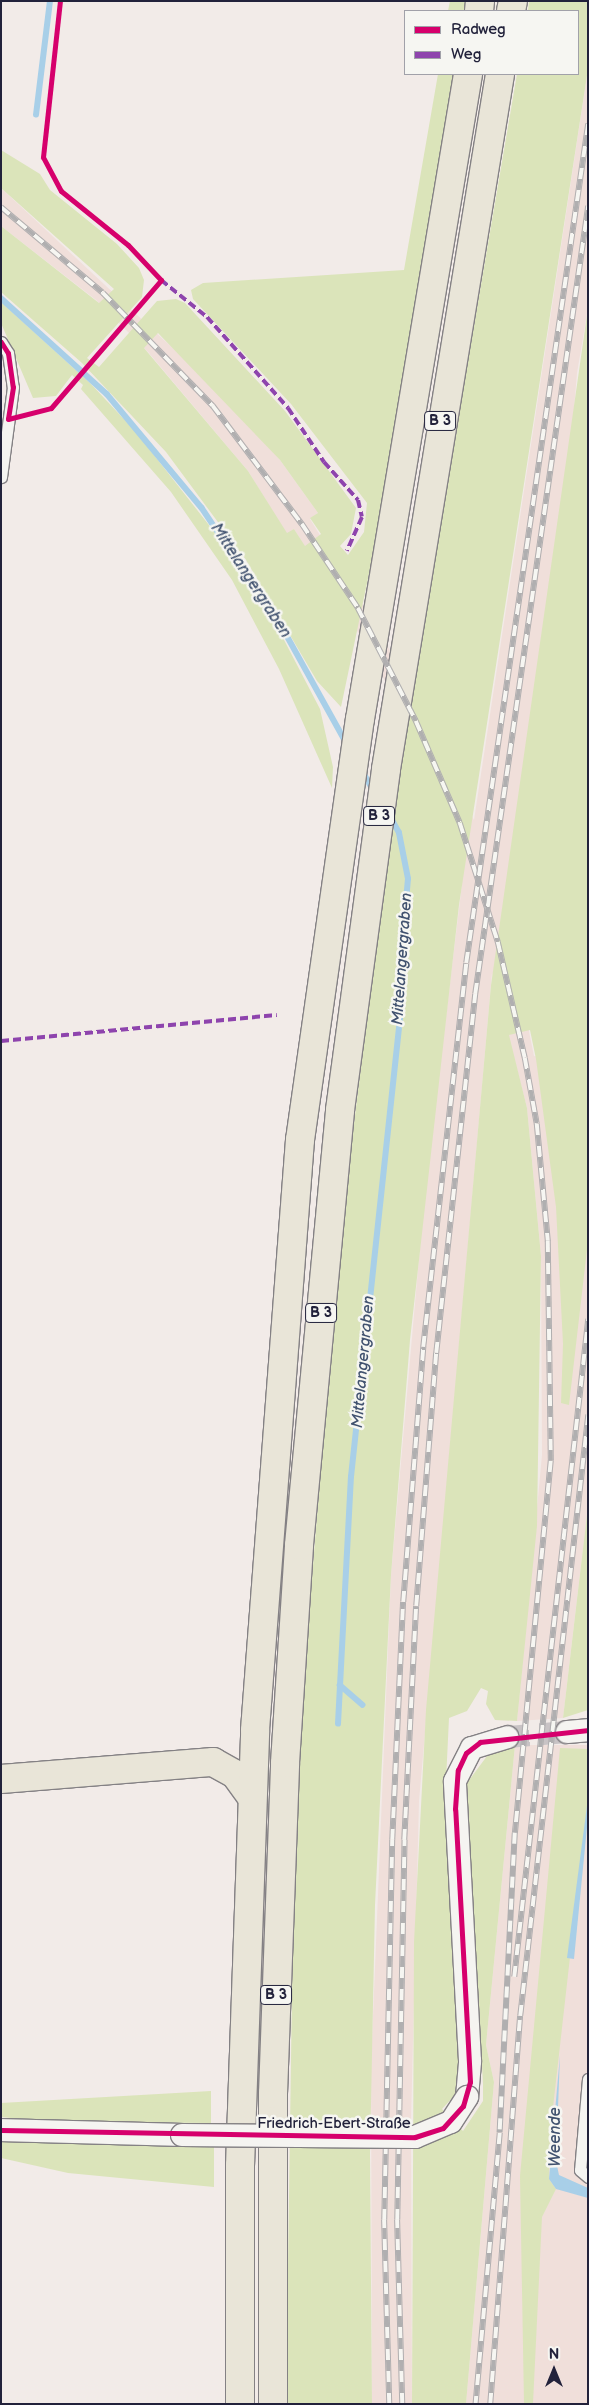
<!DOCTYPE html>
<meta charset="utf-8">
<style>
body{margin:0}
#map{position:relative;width:589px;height:2405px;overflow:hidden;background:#f2ebe8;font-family:"Balsamiq Sans",sans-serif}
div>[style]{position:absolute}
.built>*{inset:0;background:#f0dfda}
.green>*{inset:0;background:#dbe4ba}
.water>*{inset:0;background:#a8cfe8}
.stream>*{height:5.5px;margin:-2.75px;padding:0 2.75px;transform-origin:2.75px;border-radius:2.75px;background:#a8cfe8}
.street-tunnel>*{height:22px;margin-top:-11px;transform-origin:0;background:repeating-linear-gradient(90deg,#c8c3c5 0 22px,transparent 0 33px)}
.roads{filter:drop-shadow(1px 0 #848184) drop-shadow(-1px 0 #848184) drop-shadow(0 1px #848184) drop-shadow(0 -1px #848184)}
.lane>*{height:11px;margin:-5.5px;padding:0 5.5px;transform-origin:5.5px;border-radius:5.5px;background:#f5f4f1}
.street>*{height:22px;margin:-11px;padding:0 11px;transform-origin:11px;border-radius:11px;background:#f5f4f1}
.highway>*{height:28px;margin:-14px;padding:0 14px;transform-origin:14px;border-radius:14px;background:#e9e5d8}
.rail>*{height:5.5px;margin-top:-2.75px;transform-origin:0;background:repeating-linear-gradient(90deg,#f6f6f2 0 11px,#b0afb0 0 22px);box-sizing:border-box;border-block:1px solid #b0afb0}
.bridges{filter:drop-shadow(1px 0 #848184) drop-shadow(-1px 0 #848184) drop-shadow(0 1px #848184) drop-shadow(0 -1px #848184)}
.street-bridge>*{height:22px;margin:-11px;padding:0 11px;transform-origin:11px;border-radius:11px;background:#f5f4f1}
.quiet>*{height:4px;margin-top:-2px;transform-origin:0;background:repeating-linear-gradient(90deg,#8e44ad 0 8px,transparent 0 12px)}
.cycleway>*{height:5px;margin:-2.5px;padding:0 2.5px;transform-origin:2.5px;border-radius:2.5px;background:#d6006c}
span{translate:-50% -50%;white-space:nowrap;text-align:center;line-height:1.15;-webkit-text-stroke:5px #f6f6f2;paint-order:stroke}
.shield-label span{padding:1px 4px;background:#f6f6f2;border:1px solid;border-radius:4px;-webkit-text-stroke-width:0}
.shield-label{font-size:14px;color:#22223b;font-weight:700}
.street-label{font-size:15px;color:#22223b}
.water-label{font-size:16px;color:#41526f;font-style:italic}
.frame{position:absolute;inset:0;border:2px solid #22223b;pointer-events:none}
.legend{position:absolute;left:404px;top:10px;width:175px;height:65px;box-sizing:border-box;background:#f6f6f2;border:1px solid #a1a1a9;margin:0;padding:6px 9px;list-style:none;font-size:15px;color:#22223b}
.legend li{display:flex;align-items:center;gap:10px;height:25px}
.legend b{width:25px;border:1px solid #a1a1a9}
.north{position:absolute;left:529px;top:2345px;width:50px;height:50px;-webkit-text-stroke:4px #f6f6f2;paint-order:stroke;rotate:0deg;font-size:14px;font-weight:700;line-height:20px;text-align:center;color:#22223b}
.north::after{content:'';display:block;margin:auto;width:18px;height:22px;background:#22223b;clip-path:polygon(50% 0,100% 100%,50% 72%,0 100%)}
</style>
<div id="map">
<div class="built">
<i style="clip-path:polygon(588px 69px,588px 308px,577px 373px,524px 1007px,534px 1056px,588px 1066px,588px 1506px,563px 1718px,517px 1721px,542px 1455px,541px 1256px,527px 1108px,492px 973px,419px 1801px,411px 2120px,412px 2404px,372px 2404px,371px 2066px,391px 1575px,425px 1190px,462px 884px,425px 764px,403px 716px,369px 650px,294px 529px,287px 534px,248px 471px,148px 352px,96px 300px,1px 226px,1px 188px,224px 396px,280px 460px,318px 513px,310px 519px,385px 641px,474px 820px)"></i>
<i style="clip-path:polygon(515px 1745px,588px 1745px,588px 2404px,466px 2404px,494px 2082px,486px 2045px)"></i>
</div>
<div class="green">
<i style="clip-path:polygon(450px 1px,468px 1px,466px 11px,448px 11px)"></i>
<i style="clip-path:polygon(529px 1px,588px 1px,588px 69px,459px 905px,410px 1340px,391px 1575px,375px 1905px,370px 2154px,372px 2404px,286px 2404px,293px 1921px,304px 1677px,338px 1255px,383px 886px,412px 689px,517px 74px,578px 74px,578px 11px,528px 11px)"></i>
<i style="clip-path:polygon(evenodd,438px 74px,455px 74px,370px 569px,341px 707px,317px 681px,246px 560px,166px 452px,82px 363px,1px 292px,1px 226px,99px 303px,114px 289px,1px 188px,1px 150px,40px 174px,50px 190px,117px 244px,139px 268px,144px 280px,142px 297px,87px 358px,99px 367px,157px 301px,176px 299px,185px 303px,285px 411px,356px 508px,351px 534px,340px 546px,348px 555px,364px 532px,367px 503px,291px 404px,193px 299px,191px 290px,203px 283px,404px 270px,438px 74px,158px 333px,280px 460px,318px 513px,310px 518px,321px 534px,305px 546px,294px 529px,287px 533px,248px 471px,144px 348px,158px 333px)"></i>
<i style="clip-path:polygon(1px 302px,91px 384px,135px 431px,216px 534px,270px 613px,320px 709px,333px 767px,332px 788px,279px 669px,232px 580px,171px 492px,81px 389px,83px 385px,72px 375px,56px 396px,33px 398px,1px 323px)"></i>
<i style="clip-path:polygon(588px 308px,588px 1241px,569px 1405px,561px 1403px,563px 1344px,556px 1207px,536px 1059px,530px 1030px,509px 1035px,527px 1108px,541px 1256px,537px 1526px,517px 1721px,495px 1720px,486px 1704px,488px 1691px,481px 1688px,467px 1711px,449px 1718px,446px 1781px,459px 2071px,456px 2094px,442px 2109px,463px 2131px,483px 2101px,483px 2084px,477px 1971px,470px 1940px,467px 1783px,487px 1756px,515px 1745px,486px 2045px,494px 2082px,466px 2404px,412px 2404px,414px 1942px,426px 1710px,491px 985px)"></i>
<i style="clip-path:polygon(588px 1506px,588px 1710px,563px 1718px)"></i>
<i style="clip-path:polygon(560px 1748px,588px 1749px,588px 1798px,550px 2134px,549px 2179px,556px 2189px,542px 2217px,533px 2404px,524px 2404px,520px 2176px)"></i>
<i style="clip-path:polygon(211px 2091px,211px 2123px,48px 2122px,1px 2117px,1px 2103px)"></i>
<i style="clip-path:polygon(1px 2139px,214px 2147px,214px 2187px,68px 2173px,1px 2158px)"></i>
</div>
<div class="water">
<i style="clip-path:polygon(588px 1798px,588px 1817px,574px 1959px,567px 1958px)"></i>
<i style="clip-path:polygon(560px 2055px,556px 2161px,559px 2175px,588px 2188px,588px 2198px,556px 2189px,549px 2179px)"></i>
</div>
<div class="stream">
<i style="left:36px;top:115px;width:115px;rotate:-83deg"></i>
<i style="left:1px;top:298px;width:143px;rotate:42.2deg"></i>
<i style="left:107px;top:394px;width:148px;rotate:50.2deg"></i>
<i style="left:202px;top:508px;width:149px;rotate:56.2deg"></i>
<i style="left:285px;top:632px;width:128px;rotate:61deg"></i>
<i style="left:363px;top:772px;width:20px;rotate:60deg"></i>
<i style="left:340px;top:1685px;width:30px;rotate:41deg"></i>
<i style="left:338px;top:1724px;width:247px;rotate:-87deg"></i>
<i style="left:351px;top:1477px;width:463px;rotate:-83.9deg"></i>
<i style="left:400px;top:1017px;width:15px;rotate:-101deg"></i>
<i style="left:397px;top:1002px;width:123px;rotate:-84.9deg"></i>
<i style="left:408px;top:879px;width:47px;rotate:-101.1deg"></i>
<i style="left:399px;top:833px;width:18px;rotate:-119deg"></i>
</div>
<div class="street-tunnel">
<i style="left:507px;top:1737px;width:60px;rotate:-4.8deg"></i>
</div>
<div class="roads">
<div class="lane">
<i style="left:1px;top:342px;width:13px;rotate:58deg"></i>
<i style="left:8px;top:353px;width:34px;rotate:82deg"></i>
<i style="left:13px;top:387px;width:91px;rotate:97.6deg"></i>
<i style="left:588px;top:2079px;width:91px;rotate:95deg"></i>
<i style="left:580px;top:2170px;width:11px;rotate:41deg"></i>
</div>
<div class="street">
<i style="left:567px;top:1732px;width:21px;rotate:-5deg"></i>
<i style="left:467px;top:2097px;width:36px;rotate:-85deg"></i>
<i style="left:470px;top:2061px;width:280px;rotate:-93.1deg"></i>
<i style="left:455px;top:1781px;width:37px;rotate:-63deg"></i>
<i style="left:472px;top:1748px;width:37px;rotate:-17deg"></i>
<i style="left:1px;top:2130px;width:181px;rotate:1.6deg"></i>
</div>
<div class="highway">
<i style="left:479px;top:11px;width:10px;rotate:-84deg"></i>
<i style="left:511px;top:11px;width:10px;rotate:-79deg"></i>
<i style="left:1px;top:1779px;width:213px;rotate:-4.6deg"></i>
<i style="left:213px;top:1762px;width:25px;rotate:29deg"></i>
<i style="left:235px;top:1774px;width:29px;rotate:54deg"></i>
<i style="left:240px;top:2404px;width:238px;rotate:-90deg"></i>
<i style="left:240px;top:2166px;width:436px;rotate:-88deg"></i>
<i style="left:255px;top:1730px;width:592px;rotate:-85.64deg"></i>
<i style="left:300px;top:1140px;width:425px;rotate:-81.9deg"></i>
<i style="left:360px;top:719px;width:654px;rotate:-80.49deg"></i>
<i style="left:273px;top:2404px;width:310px;rotate:-90deg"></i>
<i style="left:273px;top:2094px;width:331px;rotate:-87.9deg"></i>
<i style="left:285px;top:1763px;width:218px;rotate:-86.3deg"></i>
<i style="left:299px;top:1545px;width:437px;rotate:-84.6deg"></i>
<i style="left:340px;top:1110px;width:344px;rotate:-82.3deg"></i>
<i style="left:386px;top:769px;width:704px;rotate:-80.68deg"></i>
</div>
</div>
<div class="rail">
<i style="left:1px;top:207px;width:133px;rotate:40.1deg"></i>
<i style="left:103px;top:293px;width:158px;rotate:45.8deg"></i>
<i style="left:213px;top:406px;width:148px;rotate:53deg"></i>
<i style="left:302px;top:524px;width:101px;rotate:56.3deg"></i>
<i style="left:358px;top:608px;width:127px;rotate:62.8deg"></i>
<i style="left:416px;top:721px;width:111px;rotate:66.7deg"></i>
<i style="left:460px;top:823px;width:125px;rotate:72.3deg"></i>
<i style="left:498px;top:942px;width:119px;rotate:76.9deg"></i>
<i style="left:525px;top:1058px;width:67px;rotate:79.7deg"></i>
<i style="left:537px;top:1124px;width:118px;rotate:84.6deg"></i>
<i style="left:548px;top:1241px;width:220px;rotate:89.2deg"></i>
<i style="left:551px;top:1461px;width:374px;rotate:95.5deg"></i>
<i style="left:515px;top:1833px;width:300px;rotate:92.9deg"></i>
<i style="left:500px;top:2133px;width:272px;rotate:95.1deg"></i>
<i style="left:514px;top:1977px;width:662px;rotate:-83.58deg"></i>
<i style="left:389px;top:2404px;width:184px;rotate:-91.6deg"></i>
<i style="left:384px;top:2220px;width:380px;rotate:-88.8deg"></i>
<i style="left:392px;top:1840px;width:238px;rotate:-87.4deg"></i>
<i style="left:403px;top:1602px;width:256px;rotate:-85.5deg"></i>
<i style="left:423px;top:1347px;width:386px;rotate:-83.6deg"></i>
<i style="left:466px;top:963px;width:848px;rotate:-81.73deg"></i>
<i style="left:402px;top:2404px;width:184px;rotate:-91.6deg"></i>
<i style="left:397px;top:2220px;width:380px;rotate:-88.9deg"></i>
<i style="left:404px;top:1840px;width:234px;rotate:-87.1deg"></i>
<i style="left:416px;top:1606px;width:254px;rotate:-85.5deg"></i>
<i style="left:436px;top:1353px;width:361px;rotate:-83.8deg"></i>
<i style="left:475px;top:994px;width:796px;rotate:-81.84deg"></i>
<i style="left:490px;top:2404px;width:389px;rotate:-85.6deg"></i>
<i style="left:520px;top:2016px;width:605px;rotate:-83.54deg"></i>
</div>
<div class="bridges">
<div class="street-bridge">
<i style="left:182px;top:2135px;width:233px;rotate:0.5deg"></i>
<i style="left:415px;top:2137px;width:39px;rotate:-23deg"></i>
<i style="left:451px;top:2122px;width:30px;rotate:-57deg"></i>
</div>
</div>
<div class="quiet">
<i style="left:161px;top:280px;width:59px;rotate:38.8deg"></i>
<i style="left:207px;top:317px;width:122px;rotate:48.3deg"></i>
<i style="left:288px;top:408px;width:65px;rotate:56.3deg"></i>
<i style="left:324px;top:462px;width:51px;rotate:48.2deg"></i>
<i style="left:358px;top:500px;width:17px;rotate:77deg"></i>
<i style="left:362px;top:517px;width:37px;rotate:114deg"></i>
<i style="left:1px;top:1041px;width:277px;rotate:-5.4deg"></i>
</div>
<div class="cycleway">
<i style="left:1px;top:342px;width:13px;rotate:58deg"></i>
<i style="left:8px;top:353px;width:34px;rotate:82deg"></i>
<i style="left:13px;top:387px;width:32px;rotate:99deg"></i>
<i style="left:8px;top:419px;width:44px;rotate:-14.3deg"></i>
<i style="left:51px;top:408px;width:169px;rotate:-49.3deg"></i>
<i style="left:161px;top:280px;width:48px;rotate:-133.3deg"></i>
<i style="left:128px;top:245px;width:86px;rotate:-141.1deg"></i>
<i style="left:61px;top:191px;width:38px;rotate:-118deg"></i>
<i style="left:43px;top:157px;width:157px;rotate:-83.8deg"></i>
<i style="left:1px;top:2130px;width:414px;rotate:1deg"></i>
<i style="left:415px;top:2137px;width:29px;rotate:-18deg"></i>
<i style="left:443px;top:2128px;width:30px;rotate:-48deg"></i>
<i style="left:463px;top:2106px;width:25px;rotate:-74deg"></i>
<i style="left:470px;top:2082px;width:273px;rotate:-93.1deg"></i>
<i style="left:455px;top:1809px;width:39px;rotate:-86deg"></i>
<i style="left:458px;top:1770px;width:19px;rotate:-65deg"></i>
<i style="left:466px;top:1753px;width:18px;rotate:-38deg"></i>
<i style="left:480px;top:1742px;width:109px;rotate:-6.3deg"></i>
</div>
<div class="shield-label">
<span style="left:440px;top:421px">B 3</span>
<span style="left:379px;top:816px">B 3</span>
<span style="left:321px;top:1313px">B 3</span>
<span style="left:276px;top:1995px">B 3</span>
</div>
<div class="street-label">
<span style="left:334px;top:2124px">Friedrich-Ebert-Straße</span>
</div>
<div class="water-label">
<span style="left:250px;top:581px;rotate:57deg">Mittelangergraben</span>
<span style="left:403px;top:959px;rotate:-86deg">Mittelangergraben</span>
<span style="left:364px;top:1362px;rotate:-85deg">Mittelangergraben</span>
<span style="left:556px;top:2137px;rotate:-90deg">Weende</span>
</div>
<div class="frame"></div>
<ul class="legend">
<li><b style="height:6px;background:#d6006c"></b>Radweg</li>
<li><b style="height:6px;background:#8e44ad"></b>Weg</li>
</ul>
<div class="north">N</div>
</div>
